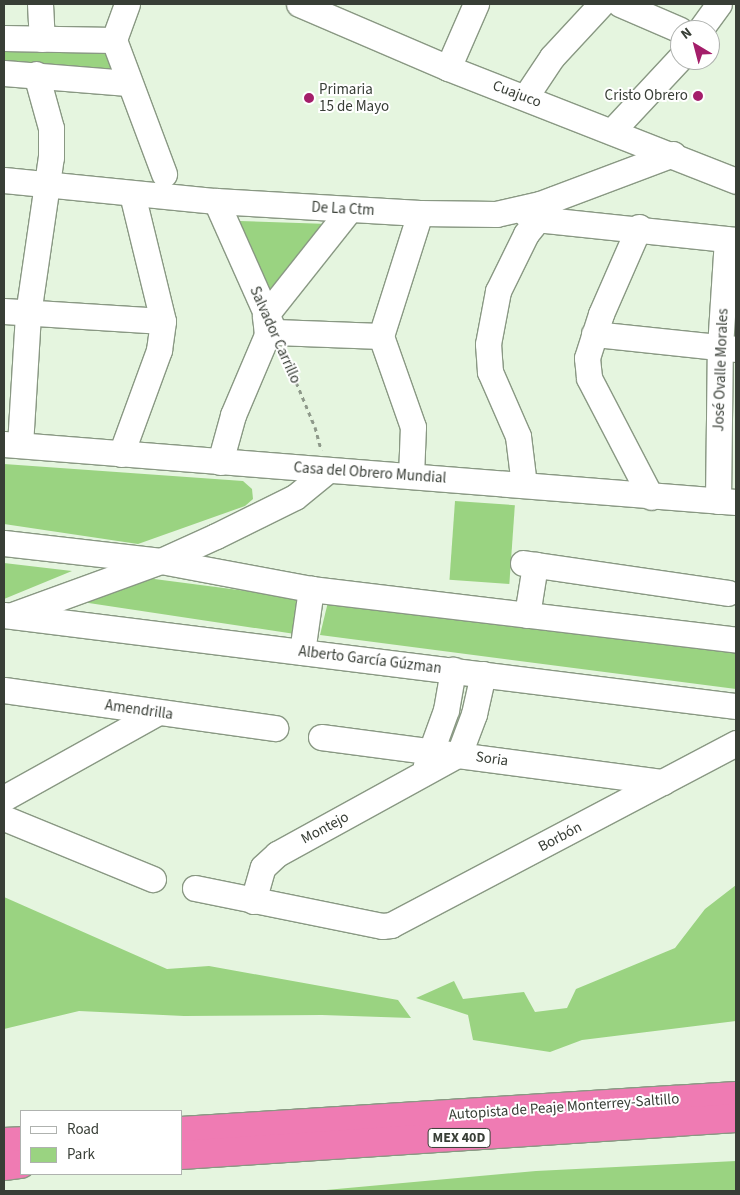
<!DOCTYPE html>
<meta charset="utf-8">
<style>
body{margin:0}
#map{position:relative;width:740px;height:1195px;overflow:hidden;background:#e5f5df;font-family:"Source Sans 3",sans-serif}
div>[style]{position:absolute}
.green>*{inset:0;background:#9ad381;transform-origin:0 0}
.path>*{height:3px;margin-top:-1.5px;transform-origin:0;background:repeating-linear-gradient(90deg,#8e998a 0 4px,transparent 0 8px)}
.roads{filter:drop-shadow(1px 0 #899883) drop-shadow(-1px 0 #899883) drop-shadow(0 1px #899883) drop-shadow(0 -1px #899883)}
.minor>*{height:25px;margin:-12.5px;padding:0 12.5px;transform-origin:12.5px;border-radius:12.5px;background:#fff}
.highway>*{height:28px;margin:-14px;padding:0 14px;transform-origin:14px;border-radius:14px;background:#ef7bb3}
.dots>*{width:14px;height:14px;translate:-50% -50%;box-sizing:border-box;border:2px solid #fff;border-radius:50%}
span{translate:-50% -50%;white-space:nowrap;text-align:center;line-height:1.15;-webkit-text-stroke:4px #fff;paint-order:stroke}
.shield-label span{padding:1px 4px;background:#fff;border:1px solid;border-radius:4px;-webkit-text-stroke-width:0}
.shield-label{font-size:14px;color:#383e36;font-weight:700}
.poi-label{font-size:15px;color:#383e36}
.left{translate:0 -50%;text-align:left}
.right{translate:-100% -50%;text-align:right}
.street-label{font-size:15px;color:#383e36}
.frame{position:absolute;inset:0;border:5px solid #383e36;pointer-events:none}
.legend{position:absolute;left:20px;top:1110px;width:162px;height:65px;box-sizing:border-box;background:#fff;border:1px solid #afb2af;margin:0;padding:6px 9px;list-style:none;font-size:15px;color:#383e36}
.legend li{display:flex;align-items:center;gap:10px;height:25px}
.legend b{width:25px;border:1px solid #afb2af}
.north{position:absolute;left:670px;top:20px;width:50px;height:50px;box-sizing:border-box;background:#fff;border:1px solid #afb2af;border-radius:50%;rotate:323deg;font-size:14px;font-weight:700;line-height:20px;text-align:center;color:#383e36}
.north::after{content:'';display:block;margin:auto;width:18px;height:22px;background:#a41e6a;clip-path:polygon(50% 0,100% 100%,50% 72%,0 100%)}
</style>
<div id="map">
<div class="green">
<i style="clip-path:polygon(4px 42px,103px 46px,117px 75px,4px 67px)"></i>
<i style="clip-path:polygon(239px 221px,329px 224px,277px 300px,266px 294px)"></i>
<i style="clip-path:polygon(4px 464px,243px 481px,252px 489px,253px 499px,245px 506px,138px 544px,4px 524px)"></i>
<i style="left:455px;top:501px;width:60px;height:79px;rotate:4deg"></i>
<i style="clip-path:polygon(4px 563px,72px 571px,4px 599px)"></i>
<i style="clip-path:polygon(139px 577px,301px 598px,295px 634px,82px 602px)"></i>
<i style="clip-path:polygon(328px 602px,736px 650px,736px 689px,320px 635px)"></i>
<i style="clip-path:polygon(736px 885px,736px 1021px,582px 1040px,550px 1052px,473px 1040px,468px 1015px,416px 998px,454px 981px,463px 999px,524px 992px,535px 1012px,567px 1008px,576px 989px,675px 948px,705px 909px)"></i>
<i style="clip-path:polygon(4px 897px,167px 969px,209px 966px,398px 1000px,411px 1018px,322px 1015px,184px 1016px,79px 1011px,4px 1029px)"></i>
<i style="clip-path:polygon(736px 1161px,736px 1191px,315px 1191px,536px 1171px)"></i>
</div>
<div class="path">
<i style="left:284px;top:353px;width:80px;rotate:67.3deg"></i>
<i style="left:315px;top:427px;width:24px;rotate:75deg"></i>
</div>
<div class="roads">
<div class="minor">
<i style="left:40px;top:4px;width:35px;rotate:87deg"></i>
<i style="left:127px;top:4px;width:38px;rotate:110deg"></i>
<i style="left:114px;top:40px;width:143px;rotate:69.5deg"></i>
<i style="left:299px;top:4px;width:162px;rotate:23.2deg"></i>
<i style="left:448px;top:68px;width:309px;rotate:21.4deg"></i>
<i style="left:620px;top:4px;width:65px;rotate:23.4deg"></i>
<i style="left:700px;top:30px;width:32px;rotate:-54deg"></i>
<i style="left:4px;top:38px;width:110px;rotate:1deg"></i>
<i style="left:448px;top:68px;width:70px;rotate:-66.4deg"></i>
<i style="left:4px;top:73px;width:124px;rotate:4.6deg"></i>
<i style="left:526px;top:96px;width:47px;rotate:-56.3deg"></i>
<i style="left:552px;top:57px;width:72px;rotate:-47.2deg"></i>
<i style="left:612px;top:131px;width:100px;rotate:-47deg"></i>
<i style="left:4px;top:180px;width:213px;rotate:5.7deg"></i>
<i style="left:216px;top:201px;width:204px;rotate:3.4deg"></i>
<i style="left:420px;top:213px;width:76px;rotate:0.8deg"></i>
<i style="left:496px;top:214px;width:45px;rotate:-12.8deg"></i>
<i style="left:540px;top:204px;width:142px;rotate:-20.6deg"></i>
<i style="left:216px;top:201px;width:138px;rotate:66deg"></i>
<i style="left:526px;top:214px;width:11px;rotate:27deg"></i>
<i style="left:536px;top:219px;width:201px;rotate:6deg"></i>
<i style="left:639px;top:227px;width:95px;rotate:113.6deg"></i>
<i style="left:601px;top:314px;width:46px;rotate:107.7deg"></i>
<i style="left:587px;top:358px;width:20px;rotate:84deg"></i>
<i style="left:589px;top:378px;width:134px;rotate:62.5deg"></i>
<i style="left:4px;top:311px;width:159px;rotate:3.6deg"></i>
<i style="left:594px;top:334px;width:143px;rotate:6deg"></i>
<i style="left:267px;top:335px;width:9px;rotate:-21deg"></i>
<i style="left:275px;top:332px;width:106px;rotate:2.2deg"></i>
<i style="left:4px;top:444px;width:734px;rotate:4.53deg"></i>
<i style="left:20px;top:445px;width:131px;rotate:-86.5deg"></i>
<i style="left:28px;top:314px;width:159px;rotate:-81.7deg"></i>
<i style="left:51px;top:157px;width:29px;rotate:-90deg"></i>
<i style="left:51px;top:128px;width:56px;rotate:-105.5deg"></i>
<i style="left:121px;top:454px;width:111px;rotate:-69.9deg"></i>
<i style="left:159px;top:350px;width:29px;rotate:-82deg"></i>
<i style="left:163px;top:321px;width:131px;rotate:-103.7deg"></i>
<i style="left:220px;top:462px;width:49px;rotate:-74.5deg"></i>
<i style="left:233px;top:415px;width:87px;rotate:-67deg"></i>
<i style="left:267px;top:335px;width:19px;rotate:-96deg"></i>
<i style="left:265px;top:316px;width:135px;rotate:-51.6deg"></i>
<i style="left:411px;top:476px;width:49px;rotate:-87.7deg"></i>
<i style="left:413px;top:427px;width:96px;rotate:-109.4deg"></i>
<i style="left:381px;top:336px;width:129px;rotate:-72.4deg"></i>
<i style="left:524px;top:485px;width:49px;rotate:-97deg"></i>
<i style="left:518px;top:436px;width:70px;rotate:-113.6deg"></i>
<i style="left:490px;top:372px;width:28px;rotate:-94deg"></i>
<i style="left:488px;top:344px;width:54px;rotate:-79.3deg"></i>
<i style="left:498px;top:291px;width:64px;rotate:-63.8deg"></i>
<i style="left:526px;top:234px;width:45px;rotate:-51.3deg"></i>
<i style="left:718px;top:501px;width:154px;rotate:-89.3deg"></i>
<i style="left:720px;top:347px;width:108px;rotate:-86.3deg"></i>
<i style="left:4px;top:543px;width:158px;rotate:6.5deg"></i>
<i style="left:161px;top:561px;width:153px;rotate:10.6deg"></i>
<i style="left:311px;top:589px;width:428px;rotate:6.8deg"></i>
<i style="left:523px;top:563px;width:207px;rotate:8.3deg"></i>
<i style="left:15px;top:614px;width:155px;rotate:-20deg"></i>
<i style="left:161px;top:561px;width:60px;rotate:-24.4deg"></i>
<i style="left:216px;top:536px;width:88px;rotate:-26.3deg"></i>
<i style="left:295px;top:497px;width:41px;rotate:-39.1deg"></i>
<i style="left:4px;top:615px;width:738px;rotate:7.09deg"></i>
<i style="left:527px;top:615px;width:51px;rotate:-80.9deg"></i>
<i style="left:302px;top:652px;width:64px;rotate:-81.9deg"></i>
<i style="left:4px;top:690px;width:274px;rotate:8deg"></i>
<i style="left:321px;top:737px;width:345px;rotate:7.5deg"></i>
<i style="left:426px;top:765px;width:59px;rotate:-70deg"></i>
<i style="left:446px;top:710px;width:41px;rotate:-80.1deg"></i>
<i style="left:4px;top:798px;width:175px;rotate:-29.1deg"></i>
<i style="left:4px;top:818px;width:161px;rotate:22.3deg"></i>
<i style="left:195px;top:888px;width:191px;rotate:11.5deg"></i>
<i style="left:382px;top:926px;width:9px;rotate:-6deg"></i>
<i style="left:391px;top:925px;width:390px;rotate:-27.8deg"></i>
<i style="left:253px;top:901px;width:35px;rotate:-74deg"></i>
<i style="left:263px;top:867px;width:19px;rotate:-43deg"></i>
<i style="left:277px;top:854px;width:208px;rotate:-28.8deg"></i>
<i style="left:459px;top:754px;width:43px;rotate:-69.4deg"></i>
<i style="left:474px;top:714px;width:41px;rotate:-77.3deg"></i>
</div>
<div class="highway">
<i style="left:181px;top:1131px;width:556px;rotate:-3.61deg"></i>
<i style="left:4px;top:1142px;width:17px;rotate:-3deg"></i>
<i style="left:181px;top:1155px;width:556px;rotate:-3.81deg"></i>
<i style="left:4px;top:1166px;width:17px;rotate:-7deg"></i>
</div>
</div>
<div class="dots">
<i style="left:698px;top:96px;background:#a41e6a"></i>
<i style="left:309px;top:98px;background:#a41e6a"></i>
</div>
<div class="shield-label">
<span style="left:459px;top:1138px">MEX 40D</span>
</div>
<div class="poi-label">
<span class="left" style="left:319px;top:98px">Primaria<br>15 de Mayo</span>
<span class="right" style="left:688px;top:96px">Cristo Obrero</span>
</div>
<div class="street-label">
<span style="left:517px;top:94px;rotate:21deg">Cuajuco</span>
<span style="left:343px;top:209px;rotate:3deg">De La Ctm</span>
<span style="left:275px;top:335px;rotate:66deg">Salvador Carrillo</span>
<span style="left:721px;top:370px;rotate:-88deg">José Ovalle Morales</span>
<span style="left:370px;top:473px;rotate:4deg">Casa del Obrero Mundial</span>
<span style="left:370px;top:660px;rotate:7deg">Alberto García Gúzman</span>
<span style="left:139px;top:710px;rotate:8deg">Amendrilla</span>
<span style="left:492px;top:759px;rotate:8deg">Soria</span>
<span style="left:325px;top:828px;rotate:-28deg">Montejo</span>
<span style="left:560px;top:837px;rotate:-28deg">Borbón</span>
<span style="left:564px;top:1107px;rotate:-4deg">Autopista de Peaje Monterrey-Saltillo</span>
</div>
<div class="frame"></div>
<ul class="legend">
<li><b style="height:6px;background:#fff"></b>Road</li>
<li><b style="height:14px;background:#9ad381"></b>Park</li>
</ul>
<div class="north">N</div>
</div>
